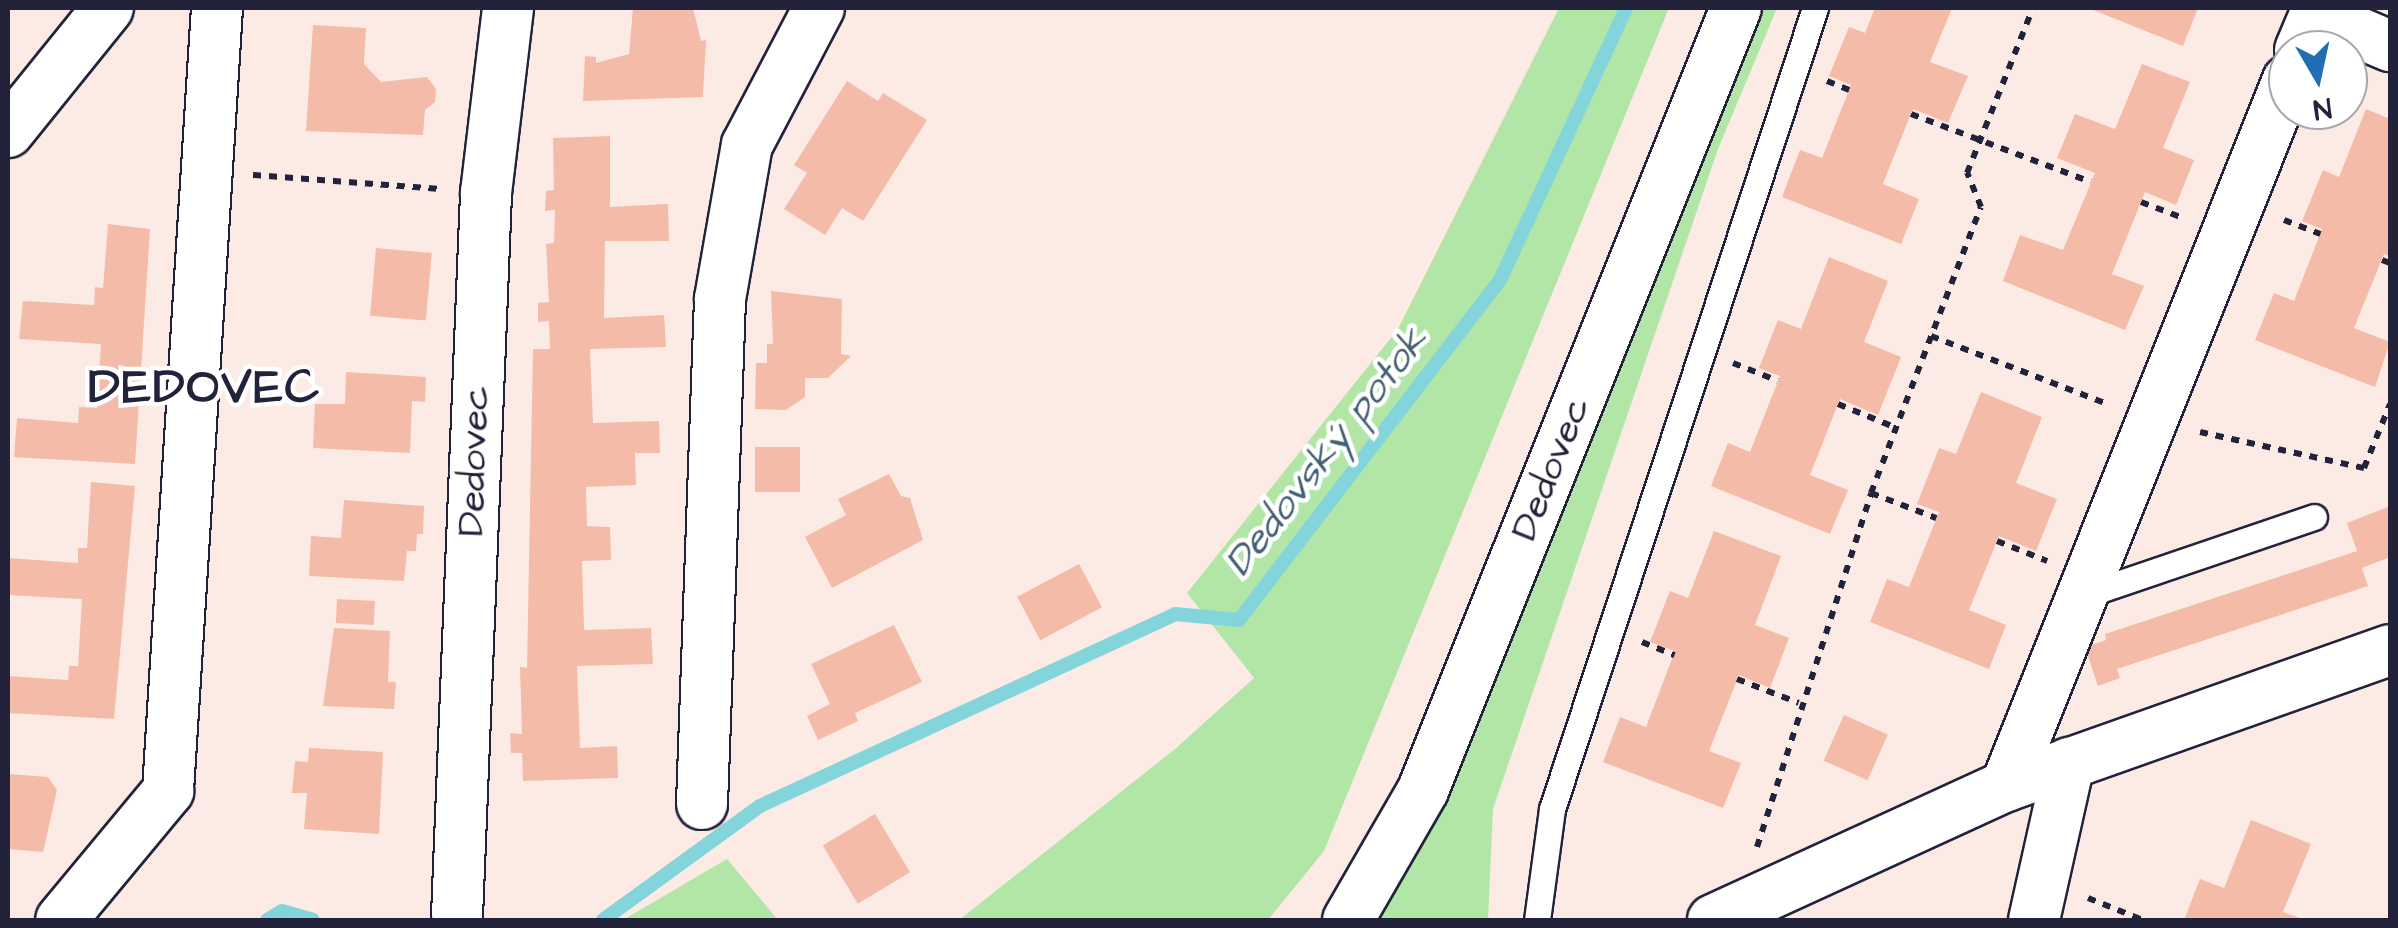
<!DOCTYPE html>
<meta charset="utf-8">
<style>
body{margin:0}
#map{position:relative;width:2398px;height:928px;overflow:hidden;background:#fcebe5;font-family:"Architects Daughter",sans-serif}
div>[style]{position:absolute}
.green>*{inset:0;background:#b2e6a7}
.stream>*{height:14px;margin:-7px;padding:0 7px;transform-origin:7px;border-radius:7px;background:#83d4db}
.building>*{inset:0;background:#f4bca8;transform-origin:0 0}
.path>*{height:6px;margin-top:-3px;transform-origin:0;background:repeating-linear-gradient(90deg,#22223b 0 8px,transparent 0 16px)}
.roads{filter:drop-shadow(2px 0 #22223b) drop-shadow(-2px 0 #22223b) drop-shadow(0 2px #22223b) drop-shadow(0 -2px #22223b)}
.service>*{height:25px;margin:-12.5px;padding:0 12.5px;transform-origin:12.5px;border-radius:12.5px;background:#fff}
.minor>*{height:50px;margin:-25px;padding:0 25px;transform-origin:25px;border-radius:25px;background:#fff}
span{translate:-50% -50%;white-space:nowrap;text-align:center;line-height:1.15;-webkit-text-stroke:9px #fff;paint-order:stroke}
.street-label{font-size:38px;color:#22223b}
.water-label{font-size:40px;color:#446073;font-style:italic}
.district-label{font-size:48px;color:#22223b;font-weight:700;letter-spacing:2.5px}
.frame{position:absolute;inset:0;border:10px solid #22223b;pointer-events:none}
.north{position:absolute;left:2268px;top:30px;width:100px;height:100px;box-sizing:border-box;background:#fff;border:2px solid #a7a7b1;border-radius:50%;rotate:171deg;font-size:28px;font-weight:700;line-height:40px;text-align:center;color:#22223b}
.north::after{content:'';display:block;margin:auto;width:35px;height:45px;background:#1f6fb2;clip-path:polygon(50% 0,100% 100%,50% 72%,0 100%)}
</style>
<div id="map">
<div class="green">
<i style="clip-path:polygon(1559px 8px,1669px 8px,1324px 851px,1268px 920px,959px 920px,1175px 749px,1254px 678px,1187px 593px,1398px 329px)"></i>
<i style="clip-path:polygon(1736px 8px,1777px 8px,1718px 149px,1493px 809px,1488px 920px,1372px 920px)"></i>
<i style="clip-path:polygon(727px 859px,778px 920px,623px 920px)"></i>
</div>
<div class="stream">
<i style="left:267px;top:920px;width:17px;rotate:-31deg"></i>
<i style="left:282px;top:911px;width:32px;rotate:16deg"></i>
<i style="left:603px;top:920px;width:194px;rotate:-36deg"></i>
<i style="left:760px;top:806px;width:457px;rotate:-24.8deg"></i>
<i style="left:1175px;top:614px;width:64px;rotate:5.4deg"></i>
<i style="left:1239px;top:620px;width:429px;rotate:-52.5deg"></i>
<i style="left:1500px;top:280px;width:300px;rotate:-65.1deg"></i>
</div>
<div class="building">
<i style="clip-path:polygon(633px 8px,693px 8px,701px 41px,706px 40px,703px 97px,583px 101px,585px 56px,596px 57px,596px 63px,629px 54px)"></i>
<i style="clip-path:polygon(1875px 8px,1952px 8px,1930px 62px,1968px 76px,1948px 123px,1913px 109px,1888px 171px,1883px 184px,1919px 199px,1901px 244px,1782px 197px,1800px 150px,1822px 158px,1851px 85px,1829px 76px,1849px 27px,1865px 33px)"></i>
<i style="clip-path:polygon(2088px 8px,2198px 8px,2183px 46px)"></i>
<i style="clip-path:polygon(313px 25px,366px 28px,364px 64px,381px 82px,427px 77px,436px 89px,435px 102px,425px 110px,423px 135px,306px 131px)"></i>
<i style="clip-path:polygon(2142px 64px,2190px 82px,2163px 148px,2194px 160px,2176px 205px,2145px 192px,2112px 274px,2144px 286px,2125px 330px,2003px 281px,2020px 235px,2063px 250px,2095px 173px,2057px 158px,2075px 114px,2115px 129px)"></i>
<i style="clip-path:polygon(847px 81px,878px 101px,883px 93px,927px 120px,863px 221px,842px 208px,825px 235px,784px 209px,807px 173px,794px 165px)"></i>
<i style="clip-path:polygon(2366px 109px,2390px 119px,2390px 256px,2384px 254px,2354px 328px,2390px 342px,2375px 387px,2255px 340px,2274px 293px,2294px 301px,2322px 229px,2302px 221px,2323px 170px,2339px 177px)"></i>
<i style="clip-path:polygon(610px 136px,610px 207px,668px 204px,669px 241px,605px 241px,604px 318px,664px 315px,666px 347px,590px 349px,593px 423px,659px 421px,660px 453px,635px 453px,636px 485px,586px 487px,587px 526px,610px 527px,611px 560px,582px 561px,584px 630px,651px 628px,653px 664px,577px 666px,580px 748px,617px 746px,618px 778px,523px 781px,522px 753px,511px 753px,510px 733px,522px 734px,520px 667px,527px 668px,533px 349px,550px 349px,549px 321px,538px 322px,538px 303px,549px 302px,546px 244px,554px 243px,555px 210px,545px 211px,546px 191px,554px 190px,553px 138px)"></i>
<i style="clip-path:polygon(108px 224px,150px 229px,135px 464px,14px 457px,17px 418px,78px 423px,79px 407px,97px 408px,101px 344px,19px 339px,23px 301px,94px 305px,95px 287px,103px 288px)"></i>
<i style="left:376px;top:248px;width:56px;height:68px;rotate:5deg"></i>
<i style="clip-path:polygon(1829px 257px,1888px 281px,1864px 342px,1901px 357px,1878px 415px,1840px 399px,1810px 475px,1848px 490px,1830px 534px,1711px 486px,1728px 443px,1750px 452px,1780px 376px,1759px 368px,1778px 320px,1801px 329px)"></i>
<i style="clip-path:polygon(771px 291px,842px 299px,841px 354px,851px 356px,828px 378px,805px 378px,805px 397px,786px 410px,755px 409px,756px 363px,767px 363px,767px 344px,773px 344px)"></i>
<i style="clip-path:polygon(346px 372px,426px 377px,425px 402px,412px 401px,410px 453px,313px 448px,315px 404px,345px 404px)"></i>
<i style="clip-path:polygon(1981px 392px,2042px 417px,2016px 483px,2057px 499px,2036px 551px,1999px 536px,1969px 610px,2006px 625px,1989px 669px,1870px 622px,1887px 579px,1909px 587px,1939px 512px,1917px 504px,1939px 448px,1956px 454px)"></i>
<i style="left:755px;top:447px;width:45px;height:45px"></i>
<i style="clip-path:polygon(889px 474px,901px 496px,910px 498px,923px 540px,832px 588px,805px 537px,846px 515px,838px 499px)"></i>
<i style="clip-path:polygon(91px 482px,135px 486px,114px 719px,8px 713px,8px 676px,68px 680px,69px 666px,78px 666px,82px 599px,8px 595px,8px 558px,78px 563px,78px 548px,87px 548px)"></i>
<i style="clip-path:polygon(344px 500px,424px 506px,423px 534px,417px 534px,416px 551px,407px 551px,404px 581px,309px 576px,311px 536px,341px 538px)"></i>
<i style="clip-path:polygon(2390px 506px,2390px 557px,2362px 568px,2368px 586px,2117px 669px,2120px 678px,2098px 686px,2085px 647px,2106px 640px,2105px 634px,2357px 551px,2347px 523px)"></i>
<i style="clip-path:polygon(1714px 531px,1781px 556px,1755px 625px,1789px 638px,1770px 688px,1739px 675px,1709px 751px,1741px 763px,1723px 808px,1603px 762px,1620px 717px,1646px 727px,1675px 651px,1650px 642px,1670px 591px,1688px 598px)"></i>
<i style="left:1079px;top:564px;width:49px;height:70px;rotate:62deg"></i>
<i style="left:337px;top:599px;width:38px;height:24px;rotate:3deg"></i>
<i style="clip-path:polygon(894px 625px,922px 682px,855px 713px,858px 721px,818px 740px,807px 716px,830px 704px,811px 664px)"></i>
<i style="clip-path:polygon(334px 628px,390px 631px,388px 682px,396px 682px,394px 709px,323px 706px)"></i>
<i style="left:1844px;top:715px;width:48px;height:50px;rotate:24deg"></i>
<i style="clip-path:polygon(309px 748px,383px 752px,379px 834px,304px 829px,307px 793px,292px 793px,295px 761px,308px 762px)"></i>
<i style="clip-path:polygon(8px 774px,48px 777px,57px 790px,43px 852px,8px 849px)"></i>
<i style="left:875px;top:814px;width:68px;height:61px;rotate:59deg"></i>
<i style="clip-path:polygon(2251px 820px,2311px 844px,2283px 912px,2305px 920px,2184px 920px,2200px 879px,2224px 888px)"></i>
</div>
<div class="path">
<i style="left:1827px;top:81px;width:24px;rotate:22deg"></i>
<i style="left:1911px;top:114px;width:192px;rotate:20.7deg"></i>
<i style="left:253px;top:175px;width:188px;rotate:4.3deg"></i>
<i style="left:2141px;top:202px;width:45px;rotate:20.9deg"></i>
<i style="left:2284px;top:220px;width:39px;rotate:21deg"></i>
<i style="left:2382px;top:260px;width:9px;rotate:21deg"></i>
<i style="left:1931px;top:336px;width:189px;rotate:21.1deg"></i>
<i style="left:1733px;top:363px;width:48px;rotate:21.8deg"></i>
<i style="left:1838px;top:404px;width:61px;rotate:22.3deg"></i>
<i style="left:2200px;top:432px;width:168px;rotate:12.4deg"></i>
<i style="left:2364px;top:468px;width:69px;rotate:-67.9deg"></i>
<i style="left:1871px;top:493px;width:70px;rotate:21deg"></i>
<i style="left:1997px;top:541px;width:54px;rotate:21.8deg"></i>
<i style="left:1642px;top:642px;width:35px;rotate:22deg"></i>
<i style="left:1737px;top:679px;width:66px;rotate:21.2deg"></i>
<i style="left:1757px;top:847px;width:372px;rotate:-72.1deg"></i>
<i style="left:1871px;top:493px;width:306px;rotate:-69deg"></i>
<i style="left:1981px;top:207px;width:37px;rotate:-112deg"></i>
<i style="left:1967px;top:173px;width:178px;rotate:-68.2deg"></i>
<i style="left:2088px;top:898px;width:59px;rotate:21.8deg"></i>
</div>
<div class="roads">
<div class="service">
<i style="left:2082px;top:596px;width:245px;rotate:-18.8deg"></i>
<i style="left:1537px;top:920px;width:112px;rotate:-82.3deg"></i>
<i style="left:1552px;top:809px;width:843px;rotate:-71.82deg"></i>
</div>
<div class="minor">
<i style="left:2300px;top:50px;width:39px;rotate:-67deg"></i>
<i style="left:2315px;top:14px;width:82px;rotate:23.1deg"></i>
<i style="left:8px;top:132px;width:159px;rotate:-51.1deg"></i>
<i style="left:2006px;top:786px;width:760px;rotate:-68.23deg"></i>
<i style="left:702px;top:804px;width:505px;rotate:-87.96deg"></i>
<i style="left:720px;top:299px;width:156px;rotate:-80.1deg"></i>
<i style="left:747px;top:145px;width:155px;rotate:-62.3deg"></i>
<i style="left:457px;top:916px;width:724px;rotate:-87.7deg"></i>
<i style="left:486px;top:193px;width:186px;rotate:-83.2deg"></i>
<i style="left:61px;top:920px;width:168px;rotate:-50.3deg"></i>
<i style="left:168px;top:791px;width:785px;rotate:-86.42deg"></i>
<i style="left:1348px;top:920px;width:150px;rotate:-60deg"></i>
<i style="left:1423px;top:790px;width:842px;rotate:-68.19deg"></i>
<i style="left:1713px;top:920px;width:322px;rotate:-24.6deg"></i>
<i style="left:2006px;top:786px;width:407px;rotate:-19.5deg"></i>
<i style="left:2034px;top:920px;width:161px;rotate:-77.4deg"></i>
</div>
</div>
<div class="street-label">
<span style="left:475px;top:461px;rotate:-88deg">Dedovec</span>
<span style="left:1552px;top:469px;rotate:-68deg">Dedovec</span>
</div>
<div class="water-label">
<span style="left:1327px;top:452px;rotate:-52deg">Dedovský potok</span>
</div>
<div class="district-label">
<span style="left:205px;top:389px">DEDOVEC</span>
</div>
<div class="frame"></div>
<div class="north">N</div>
</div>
